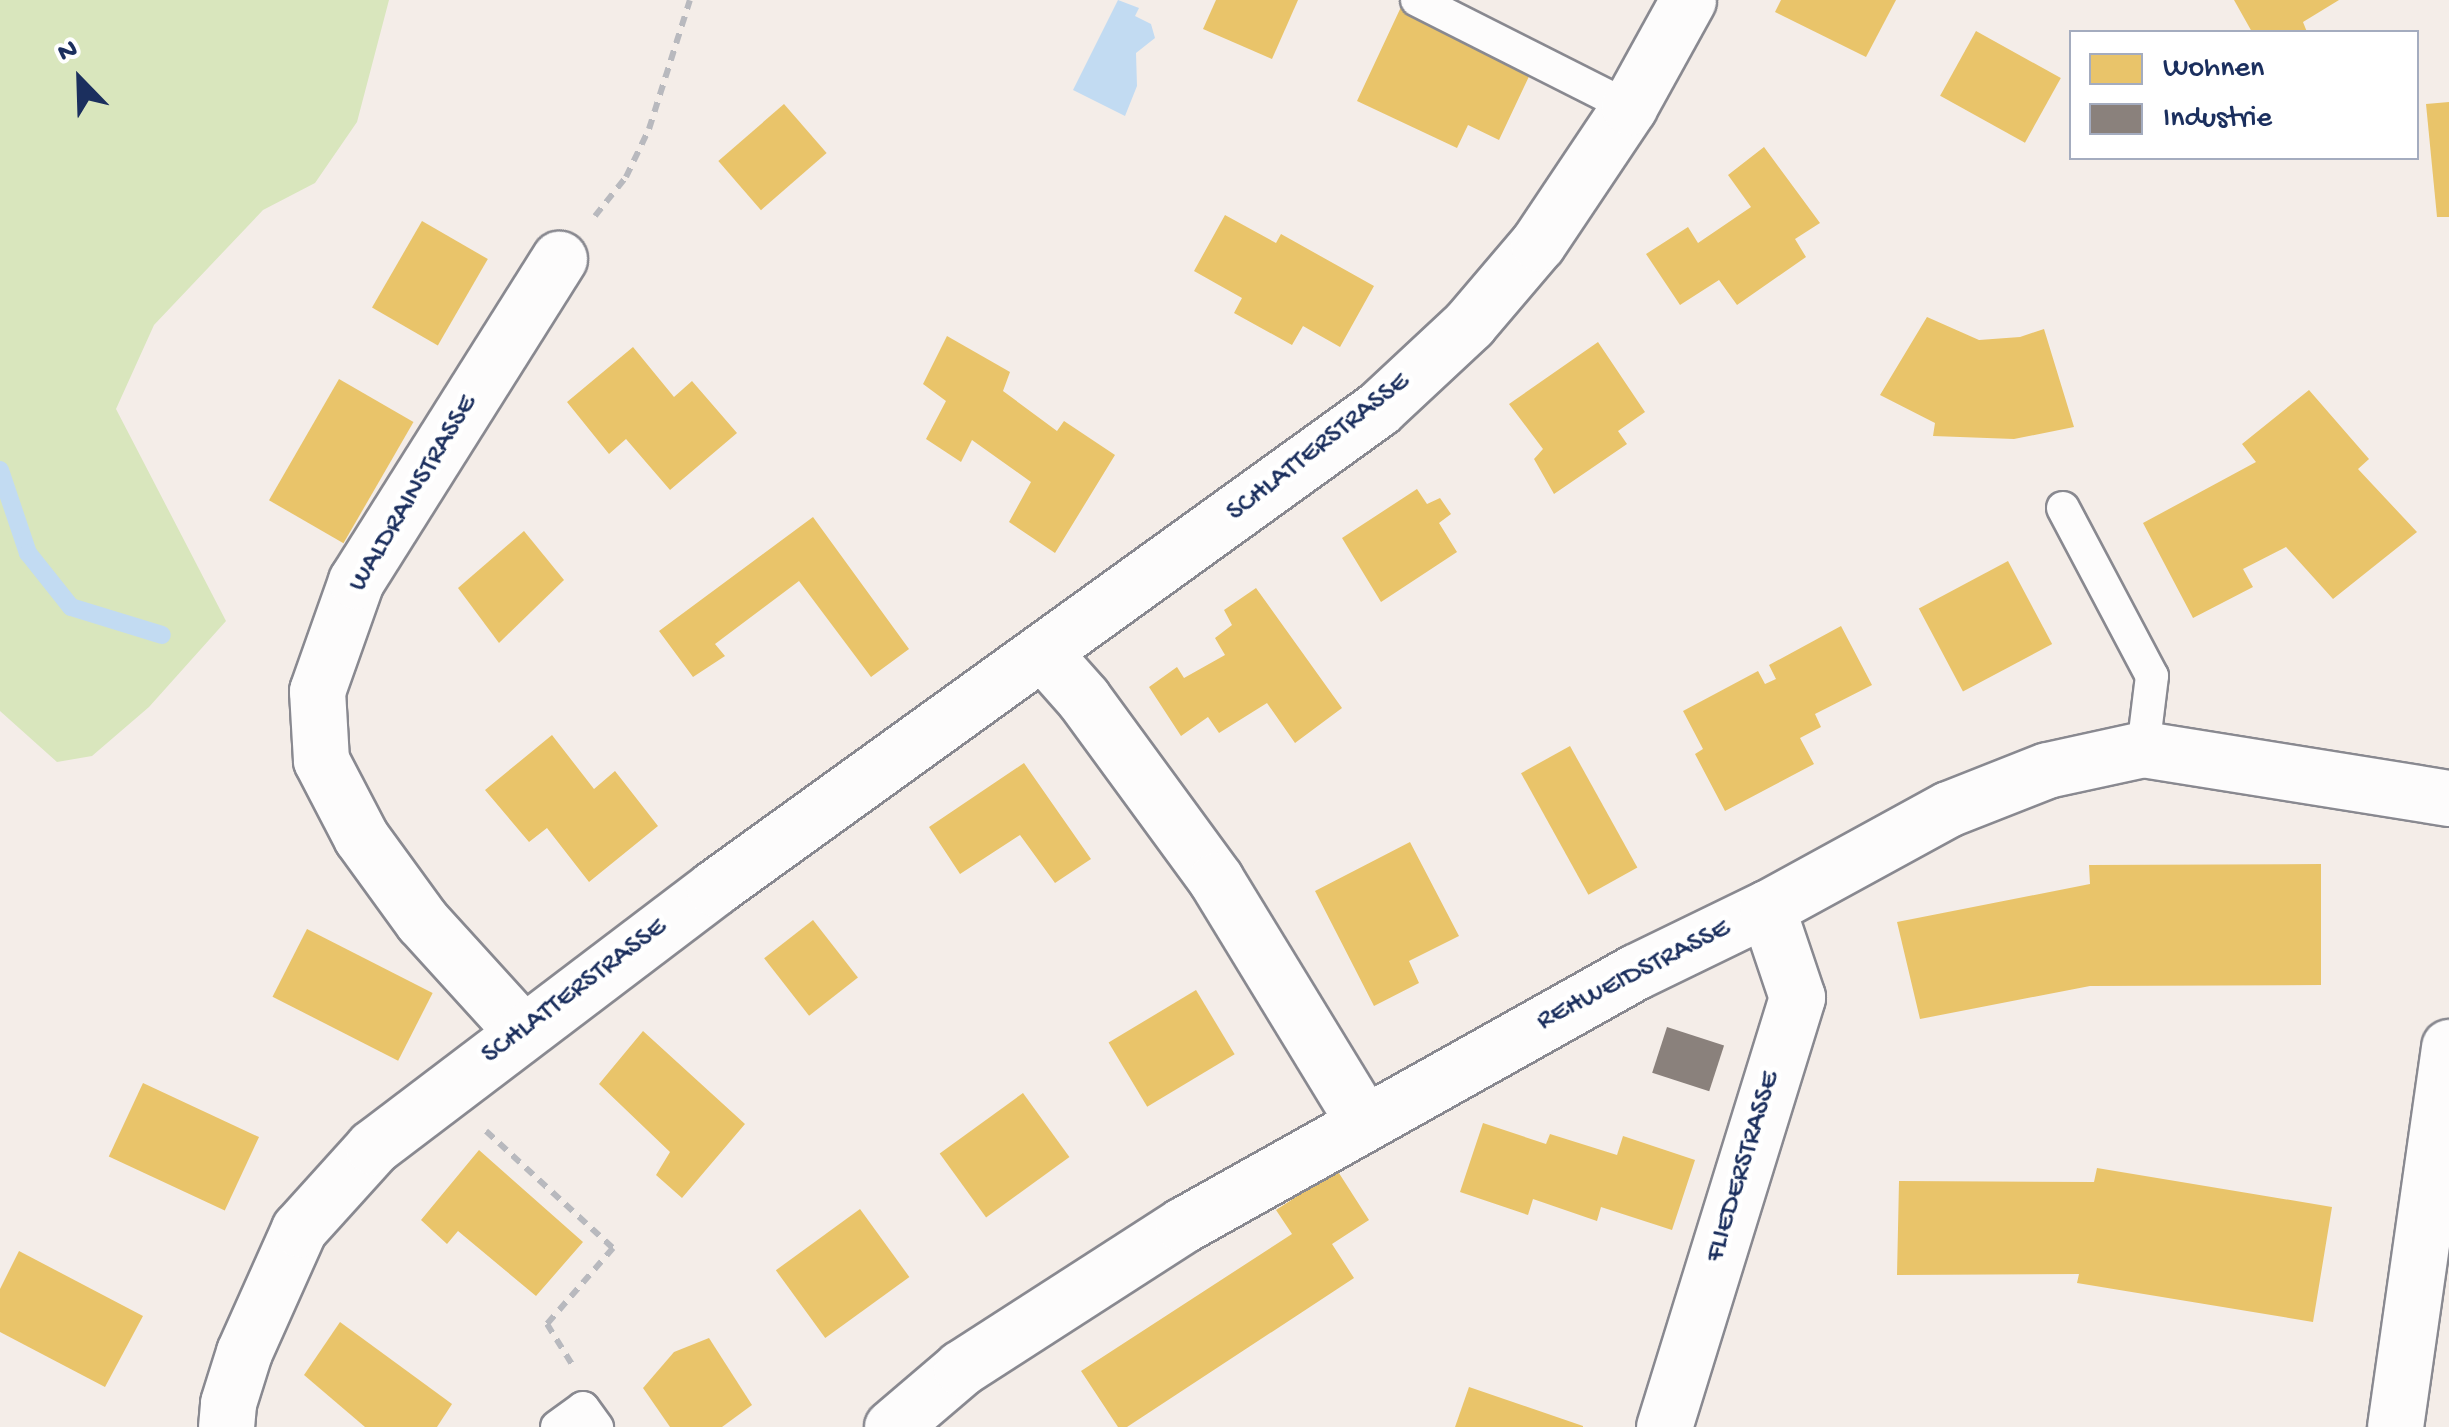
<!DOCTYPE html>
<style>
body{margin:0}
#map{position:relative;width:2449px;height:1427px;overflow:hidden;background:#f4ede8;font-family:"Gochi Hand",sans-serif}
div>[style]{position:absolute}
.green>*{inset:0;background:#d9e6bd}
.water>*{inset:0;background:#c2dbf2}
.homes>*{inset:0;background:#e9c46a;transform-origin:0 0}
.industry>*{inset:0;background:#8a817c;transform-origin:0 0}
.stream>*{height:18px;margin:-9px;padding:0 9px;transform-origin:9px;border-radius:9px;background:#c2dbf2}
.path>*{height:6px;margin-top:-3px;transform-origin:0;background:repeating-linear-gradient(90deg,#b8b9be 0 10px,transparent 0 18px)}
.roads{filter:drop-shadow(2px 0 #898990) drop-shadow(-2px 0 #898990) drop-shadow(0 2px #898990) drop-shadow(0 -2px #898990)}
.service>*{height:32px;margin:-16px;padding:0 16px;transform-origin:16px;border-radius:16px;background:#fdfcfc}
.minor>*{height:55px;margin:-27.5px;padding:0 27.5px;transform-origin:27.5px;border-radius:27.5px;background:#fdfcfc}
span{translate:-50% -50%;white-space:nowrap;text-align:center;line-height:1.15;-webkit-text-stroke:10px #fff;paint-order:stroke}
.street-label{font-size:28px;color:#1b2f5e}
.legend{position:absolute;left:2069px;top:30px;width:350px;height:130px;box-sizing:border-box;background:#fff;border:2px solid #a4acbf;margin:0;padding:12px 18px;list-style:none;font-size:30px;color:#1b2f5e}
.legend li{display:flex;align-items:center;gap:20px;height:50px}
.legend b{width:50px;border:2px solid #a4acbf}
.north{position:absolute;left:30px;top:30px;width:100px;height:100px;-webkit-text-stroke:8px #fff;paint-order:stroke;rotate:337deg;font-size:28px;font-weight:700;line-height:40px;text-align:center;color:#1b2f5e}
.north::after{content:'';display:block;margin:auto;width:35px;height:45px;background:#1b2f5e;clip-path:polygon(50% 0,100% 100%,50% 72%,0 100%)}
</style>
<div id="map">
<div class="green">
<i style="clip-path:polygon(0 0,389px 0,357px 122px,315px 183px,263px 210px,154px 325px,116px 409px,226px 621px,149px 707px,92px 756px,57px 762px,0 711px)"></i>
</div>
<div class="water">
<i style="clip-path:polygon(1118px 0,1139px 8px,1135px 16px,1151px 24px,1155px 38px,1136px 53px,1137px 86px,1125px 116px,1073px 90px)"></i>
</div>
<div class="homes">
<i style="clip-path:polygon(1216px 0,1298px 0,1272px 59px,1203px 29px)"></i>
<i style="clip-path:polygon(1781px 0,1896px 0,1866px 57px,1775px 12px)"></i>
<i style="clip-path:polygon(2234px 0,2339px 0,2303px 22px,2307px 32px,2252px 32px)"></i>
<i style="clip-path:polygon(1401px 7px,1532px 70px,1499px 140px,1468px 125px,1457px 148px,1357px 101px)"></i>
<i style="left:1976px;top:31px;width:97px;height:74px;rotate:29deg"></i>
<i style="clip-path:polygon(2449px 102px,2449px 217px,2437px 217px,2426px 104px)"></i>
<i style="left:784px;top:104px;width:65px;height:87px;rotate:49deg"></i>
<i style="clip-path:polygon(1764px 147px,1820px 223px,1795px 239px,1806px 257px,1737px 305px,1719px 280px,1680px 305px,1646px 254px,1688px 227px,1698px 243px,1751px 207px,1728px 175px)"></i>
<i style="clip-path:polygon(1225px 215px,1276px 243px,1281px 234px,1374px 286px,1340px 347px,1303px 326px,1292px 345px,1234px 313px,1242px 298px,1194px 271px)"></i>
<i style="left:422px;top:221px;width:76px;height:100px;rotate:30deg"></i>
<i style="clip-path:polygon(1927px 317px,1979px 340px,2020px 337px,2044px 329px,2074px 427px,2014px 439px,1933px 436px,1935px 423px,1880px 395px)"></i>
<i style="clip-path:polygon(947px 336px,1010px 372px,1003px 391px,1057px 431px,1064px 421px,1115px 455px,1055px 553px,1009px 522px,1031px 482px,972px 440px,961px 462px,926px 439px,946px 401px,923px 384px)"></i>
<i style="clip-path:polygon(1598px 342px,1645px 412px,1618px 431px,1627px 444px,1554px 494px,1534px 459px,1543px 449px,1509px 404px)"></i>
<i style="clip-path:polygon(633px 347px,674px 397px,692px 381px,737px 433px,670px 490px,626px 439px,609px 454px,567px 402px)"></i>
<i style="left:339px;top:379px;width:86px;height:140px;rotate:30deg"></i>
<i style="clip-path:polygon(2309px 390px,2369px 459px,2358px 469px,2417px 532px,2333px 599px,2286px 547px,2243px 569px,2253px 587px,2193px 618px,2143px 523px,2256px 462px,2242px 444px)"></i>
<i style="clip-path:polygon(1417px 489px,1427px 504px,1440px 498px,1451px 514px,1439px 523px,1457px 552px,1381px 602px,1342px 538px)"></i>
<i style="clip-path:polygon(813px 517px,909px 649px,871px 677px,799px 581px,715px 644px,725px 656px,693px 677px,659px 631px)"></i>
<i style="clip-path:polygon(524px 531px,564px 580px,499px 643px,458px 588px)"></i>
<i style="left:2008px;top:561px;width:94px;height:101px;rotate:62deg"></i>
<i style="clip-path:polygon(1256px 588px,1342px 708px,1295px 743px,1267px 703px,1219px 733px,1208px 717px,1181px 736px,1149px 687px,1177px 667px,1184px 678px,1225px 655px,1215px 638px,1232px 625px,1224px 610px)"></i>
<i style="clip-path:polygon(1841px 626px,1872px 685px,1815px 714px,1821px 727px,1800px 738px,1814px 764px,1725px 811px,1695px 754px,1703px 749px,1683px 711px,1758px 671px,1765px 684px,1776px 679px,1769px 665px)"></i>
<i style="clip-path:polygon(552px 735px,594px 789px,615px 771px,658px 826px,589px 882px,547px 828px,529px 842px,485px 790px)"></i>
<i style="left:1570px;top:746px;width:139px;height:56px;rotate:61deg"></i>
<i style="clip-path:polygon(1024px 763px,1091px 859px,1055px 883px,1020px 835px,960px 874px,929px 827px)"></i>
<i style="clip-path:polygon(1410px 842px,1459px 936px,1409px 961px,1419px 983px,1374px 1006px,1315px 891px)"></i>
<i style="clip-path:polygon(2321px 864px,2321px 985px,2090px 986px,1920px 1019px,1897px 922px,2090px 884px,2089px 865px)"></i>
<i style="left:813px;top:920px;width:73px;height:62px;rotate:52deg"></i>
<i style="left:307px;top:929px;width:141px;height:76px;rotate:27deg"></i>
<i style="left:1196px;top:990px;width:75px;height:102px;rotate:59deg"></i>
<i style="clip-path:polygon(643px 1031px,745px 1124px,682px 1198px,656px 1175px,670px 1152px,599px 1084px)"></i>
<i style="left:143px;top:1083px;width:128px;height:81px;rotate:25deg"></i>
<i style="left:1023px;top:1093px;width:79px;height:103px;rotate:54deg"></i>
<i style="clip-path:polygon(1483px 1123px,1546px 1144px,1550px 1134px,1617px 1155px,1623px 1136px,1695px 1160px,1672px 1230px,1601px 1207px,1597px 1221px,1533px 1199px,1528px 1215px,1460px 1192px)"></i>
<i style="clip-path:polygon(479px 1150px,583px 1242px,536px 1296px,458px 1231px,447px 1244px,421px 1220px)"></i>
<i style="clip-path:polygon(2097px 1168px,2332px 1207px,2313px 1322px,2077px 1283px,2079px 1274px,1897px 1275px,1899px 1181px,2094px 1182px)"></i>
<i style="clip-path:polygon(1337px 1170px,1369px 1220px,1332px 1244px,1354px 1278px,1127px 1427px,1118px 1427px,1081px 1371px,1292px 1234px,1276px 1210px)"></i>
<i style="left:860px;top:1209px;width:84px;height:104px;rotate:54deg"></i>
<i style="clip-path:polygon(19px 1251px,143px 1316px,105px 1387px,0 1332px,0 1289px)"></i>
<i style="clip-path:polygon(340px 1322px,452px 1404px,437px 1427px,365px 1427px,304px 1375px)"></i>
<i style="clip-path:polygon(709px 1338px,752px 1405px,722px 1427px,670px 1427px,643px 1388px,674px 1352px)"></i>
<i style="clip-path:polygon(1469px 1387px,1583px 1426px,1583px 1427px,1455px 1427px)"></i>
</div>
<div class="industry">
<i style="left:1667px;top:1027px;width:60px;height:48px;rotate:18deg"></i>
</div>
<div class="stream">
<i style="left:0;top:470px;width:88px;rotate:71.4deg"></i>
<i style="left:28px;top:553px;width:69px;rotate:51.5deg"></i>
<i style="left:71px;top:607px;width:95px;rotate:17.1deg"></i>
</div>
<div class="path">
<i style="left:595px;top:216px;width:50px;rotate:-51.5deg"></i>
<i style="left:626px;top:177px;width:53px;rotate:-64.4deg"></i>
<i style="left:649px;top:129px;width:135px;rotate:-72.4deg"></i>
<i style="left:486px;top:1131px;width:173px;rotate:42.7deg"></i>
<i style="left:613px;top:1248px;width:101px;rotate:131deg"></i>
<i style="left:547px;top:1324px;width:49px;rotate:58.2deg"></i>
</div>
<div class="roads">
<div class="service">
<i style="left:1417px;top:0;width:237px;rotate:26.8deg"></i>
<i style="left:2063px;top:508px;width:190px;rotate:62.1deg"></i>
<i style="left:2152px;top:676px;width:74px;rotate:97deg"></i>
<i style="left:557px;top:1427px;width:32px;rotate:-36deg"></i>
<i style="left:583px;top:1408px;width:24px;rotate:54deg"></i>
</div>
<div class="minor">
<i style="left:1044px;top:654px;width:59px;rotate:48.4deg"></i>
<i style="left:1083px;top:698px;width:225px;rotate:53.8deg"></i>
<i style="left:1216px;top:880px;width:282px;rotate:58.6deg"></i>
<i style="left:523px;top:1032px;width:150px;rotate:-132.3deg"></i>
<i style="left:422px;top:921px;width:104px;rotate:-126deg"></i>
<i style="left:361px;top:837px;width:87px;rotate:-117.5deg"></i>
<i style="left:321px;top:760px;width:69px;rotate:-93.3deg"></i>
<i style="left:317px;top:691px;width:117px;rotate:-70.5deg"></i>
<i style="left:356px;top:581px;width:381px;rotate:-57.8deg"></i>
<i style="left:226px;top:1427px;width:24px;rotate:-85deg"></i>
<i style="left:228px;top:1403px;width:53px;rotate:-72.6deg"></i>
<i style="left:244px;top:1352px;width:135px;rotate:-65.9deg"></i>
<i style="left:299px;top:1229px;width:110px;rotate:-47.9deg"></i>
<i style="left:373px;top:1147px;width:428px;rotate:-37.2deg"></i>
<i style="left:714px;top:888px;width:819px;rotate:-35.81deg"></i>
<i style="left:1378px;top:409px;width:125px;rotate:-43deg"></i>
<i style="left:1469px;top:324px;width:106px;rotate:-49.6deg"></i>
<i style="left:1538px;top:243px;width:164px;rotate:-56.2deg"></i>
<i style="left:1629px;top:107px;width:122px;rotate:-61.1deg"></i>
<i style="left:892px;top:1427px;width:91px;rotate:-40.5deg"></i>
<i style="left:961px;top:1368px;width:264px;rotate:-32.8deg"></i>
<i style="left:1183px;top:1225px;width:518px;rotate:-29.24deg"></i>
<i style="left:1635px;top:972px;width:147px;rotate:-25.9deg"></i>
<i style="left:1767px;top:908px;width:206px;rotate:-28.7deg"></i>
<i style="left:1948px;top:809px;width:106px;rotate:-21.5deg"></i>
<i style="left:2047px;top:770px;width:98px;rotate:-12.3deg"></i>
<i style="left:2143px;top:749px;width:310px;rotate:9.1deg"></i>
<i style="left:1664px;top:1427px;width:450px;rotate:-72.8deg"></i>
<i style="left:1797px;top:997px;width:94px;rotate:-108.6deg"></i>
<i style="left:2395px;top:1427px;width:384px;rotate:-81.9deg"></i>
</div>
</div>
<div class="street-label">
<span style="left:1319px;top:448px;rotate:-38deg">SCHLATTERSTRASSE</span>
<span style="left:414px;top:494px;rotate:-59deg">WALDRAINSTRASSE</span>
<span style="left:1634px;top:976px;rotate:-27deg">REHWEIDSTRASSE</span>
<span style="left:575px;top:992px;rotate:-37deg">SCHLATTERSTRASSE</span>
<span style="left:1744px;top:1167px;rotate:-73deg">FLIEDERSTRASSE</span>
</div>
<ul class="legend">
<li><b style="height:28px;background:#e9c46a"></b>Wohnen</li>
<li><b style="height:28px;background:#8a817c"></b>Industrie</li>
</ul>
<div class="north">N</div>
</div>
